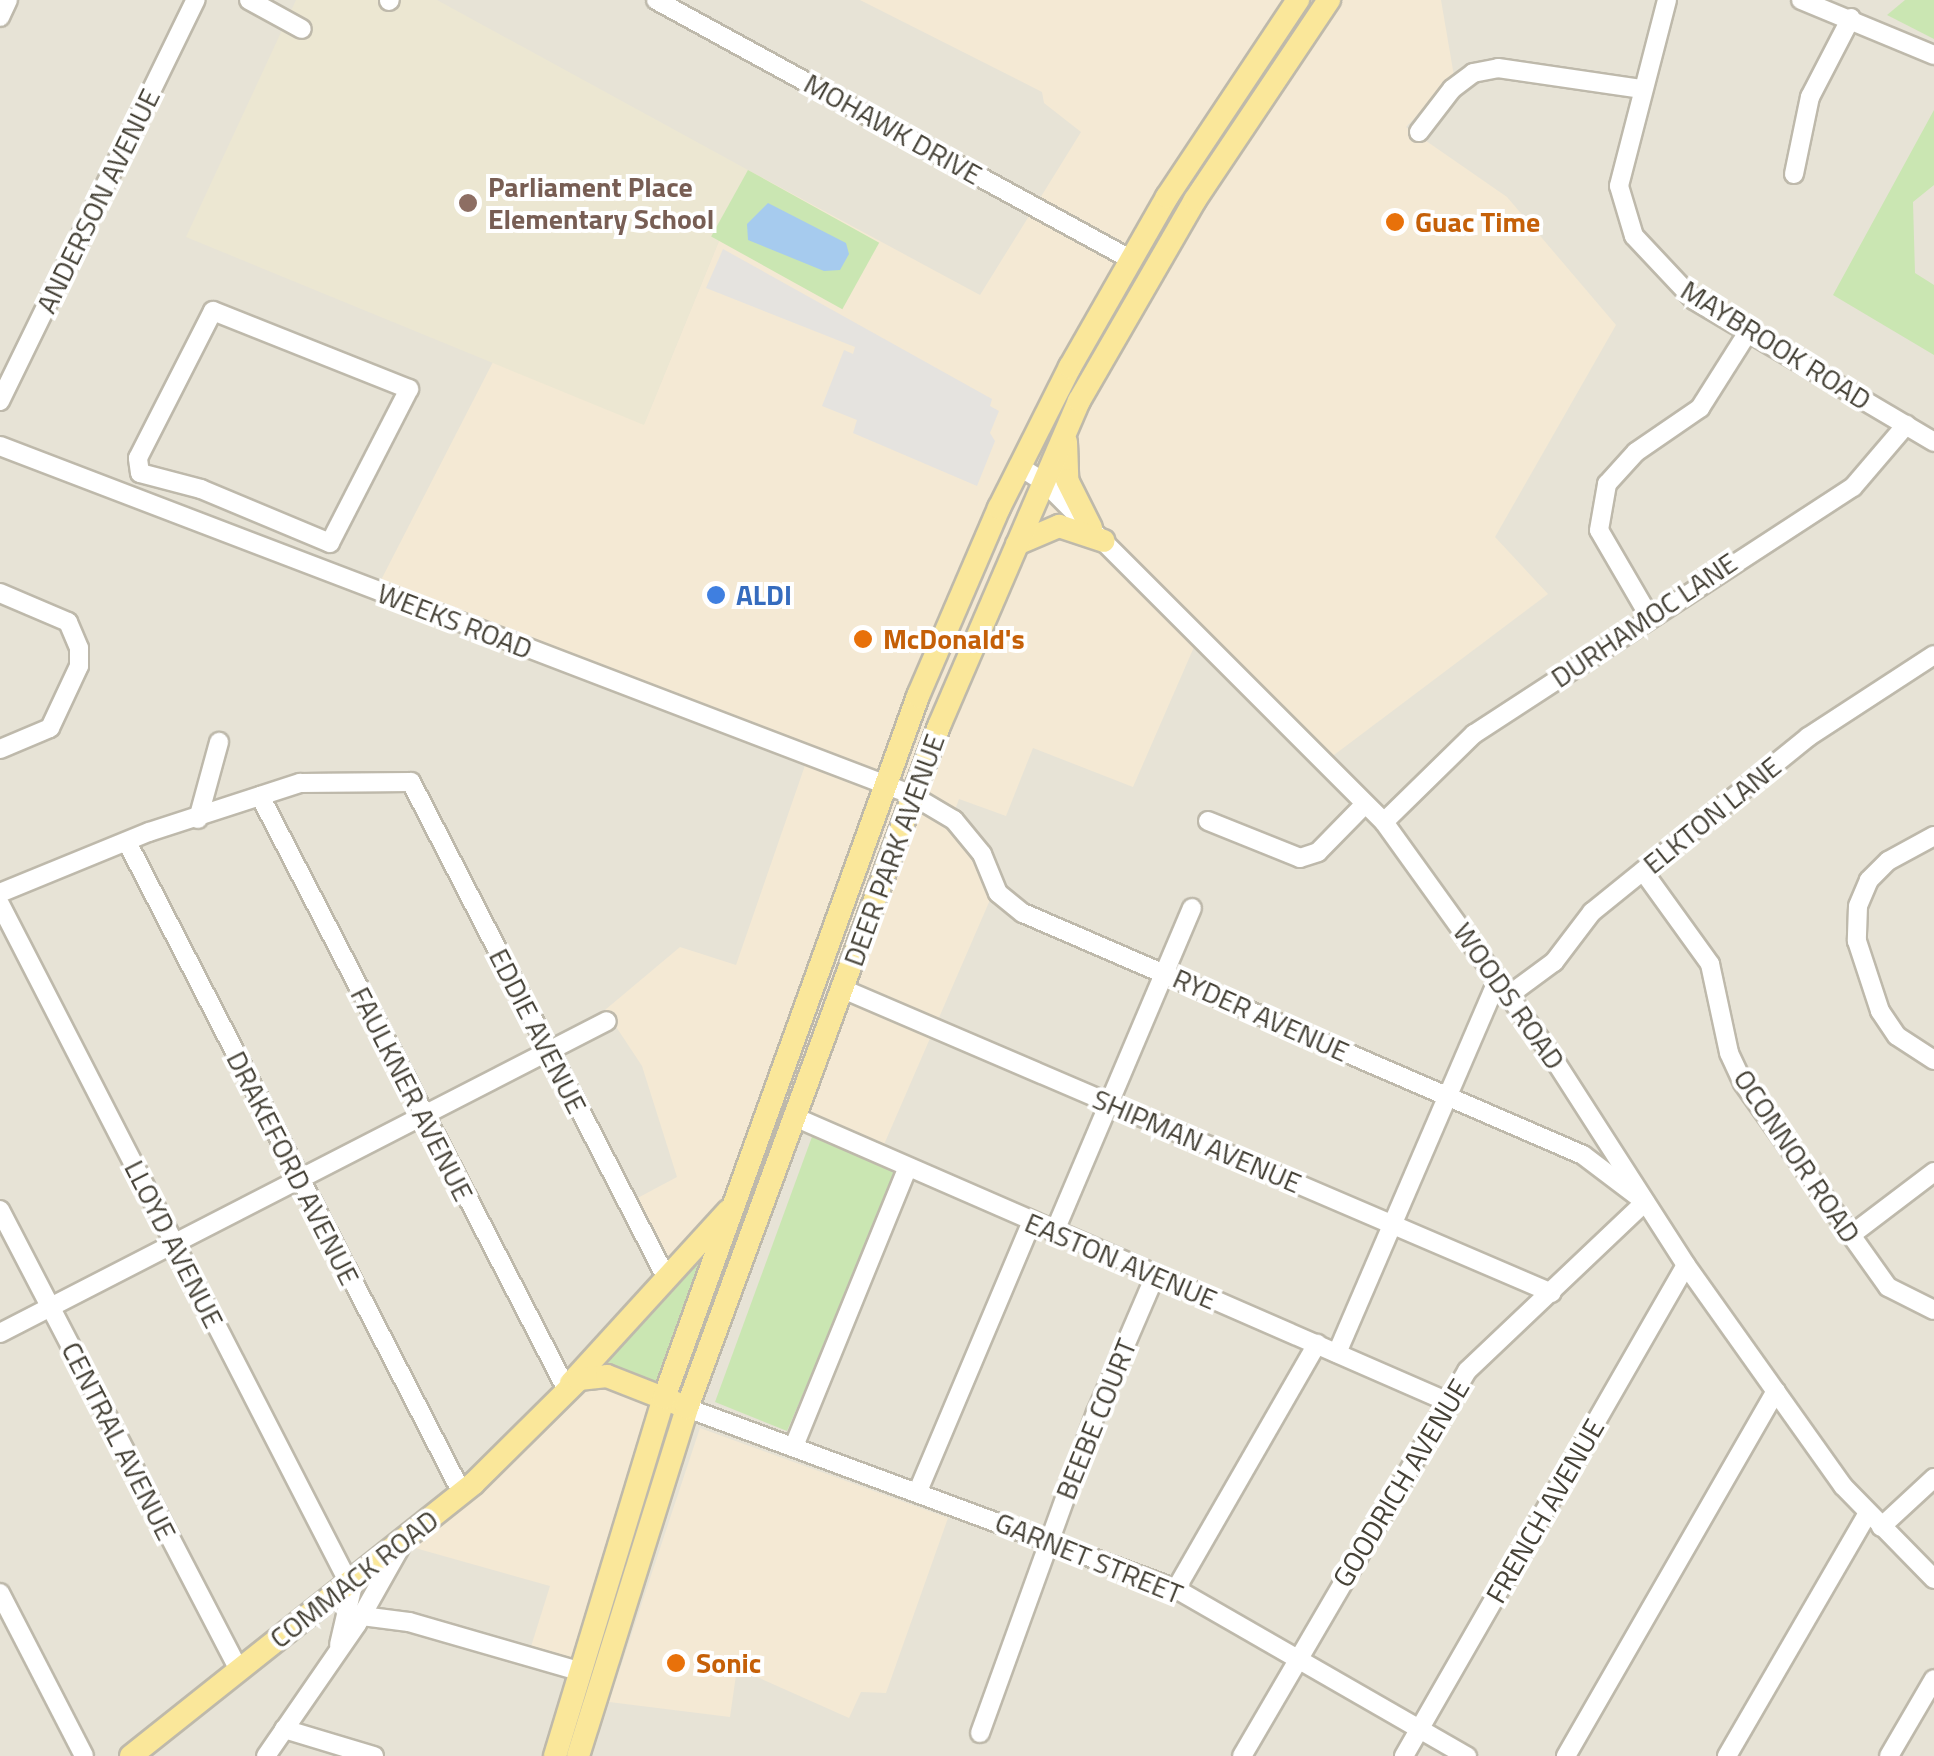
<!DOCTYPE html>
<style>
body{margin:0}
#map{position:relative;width:1934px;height:1756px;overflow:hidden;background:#f3f1e8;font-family:"Titillium Web",sans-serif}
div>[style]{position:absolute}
.residential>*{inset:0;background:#e7e3d6;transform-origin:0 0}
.commercial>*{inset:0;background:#f4e9d4}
.education>*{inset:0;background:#ece7d2}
.green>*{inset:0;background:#cae6b2;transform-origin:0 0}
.parking>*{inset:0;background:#e5e3df}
.water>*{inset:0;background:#a6cbee}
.roads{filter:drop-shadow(2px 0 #beb9ab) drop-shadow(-2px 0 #beb9ab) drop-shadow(0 2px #beb9ab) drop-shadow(0 -2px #beb9ab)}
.minor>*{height:18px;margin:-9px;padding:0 9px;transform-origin:9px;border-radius:9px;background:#fff}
.major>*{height:22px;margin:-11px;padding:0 11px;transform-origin:11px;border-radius:11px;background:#fae79a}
.dots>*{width:28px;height:28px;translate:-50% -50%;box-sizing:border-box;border:5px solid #fff;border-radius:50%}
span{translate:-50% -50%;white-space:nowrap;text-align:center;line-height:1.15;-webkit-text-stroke:8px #fff;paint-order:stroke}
.street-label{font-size:28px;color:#464237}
.education-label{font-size:28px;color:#785e54;font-weight:700}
.left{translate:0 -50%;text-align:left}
.food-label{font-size:28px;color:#c56008;font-weight:700}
.shop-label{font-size:28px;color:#366cbe;font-weight:700}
</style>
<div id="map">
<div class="residential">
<i style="left:0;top:0;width:1934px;height:1756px"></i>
</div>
<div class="commercial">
<i style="clip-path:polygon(860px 0,1441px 0,1454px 76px,1406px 127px,1507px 197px,1616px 325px,1495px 537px,1548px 594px,1330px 758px,1201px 631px,1133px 787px,1033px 748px,1006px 816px,959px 799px,949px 826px,993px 893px,876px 1163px,761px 1111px,711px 1223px,671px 1269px,630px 1202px,677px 1177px,642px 1066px,605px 1010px,680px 947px,736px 965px,811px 748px,380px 582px,493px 362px,644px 424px,748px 170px,980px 295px,1081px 132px,1044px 103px,1042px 92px)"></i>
<i style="clip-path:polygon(590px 1381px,651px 1403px,576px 1666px,529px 1653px,550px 1586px,408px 1546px)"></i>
<i style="clip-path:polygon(700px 1428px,948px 1518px,886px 1693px,861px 1692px,849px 1718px,737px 1668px,730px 1717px,609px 1702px)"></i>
</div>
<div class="education">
<i style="clip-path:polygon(296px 0,437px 0,748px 170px,644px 425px,186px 237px)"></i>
</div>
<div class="green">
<i style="clip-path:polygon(1905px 0,1934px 0,1934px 39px,1887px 15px)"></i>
<i style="clip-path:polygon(1934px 110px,1934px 185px,1913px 202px,1915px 273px,1934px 285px,1934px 355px,1833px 295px)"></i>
<i style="left:748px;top:170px;width:150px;height:76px;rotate:29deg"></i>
<i style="clip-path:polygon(813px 1134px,898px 1174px,787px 1431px,715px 1402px)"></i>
<i style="clip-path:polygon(695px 1262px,703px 1266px,660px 1384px,605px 1363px)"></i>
</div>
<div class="parking">
<i style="clip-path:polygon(723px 249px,992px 399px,990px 406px,999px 411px,990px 433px,995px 441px,977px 486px,853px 433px,857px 420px,822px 406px,844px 350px,853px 354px,855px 347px,706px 288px)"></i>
</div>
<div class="water">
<i style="clip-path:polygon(768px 203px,846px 243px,849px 254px,840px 270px,824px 271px,748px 240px,747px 224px)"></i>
</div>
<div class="roads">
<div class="minor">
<i style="left:249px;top:0;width:60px;rotate:28.7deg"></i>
<i style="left:656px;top:0;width:540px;rotate:28.65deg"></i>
<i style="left:1667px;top:0;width:192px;rotate:104.5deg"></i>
<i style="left:1619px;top:186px;width:52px;rotate:73.3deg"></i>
<i style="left:1634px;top:236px;width:88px;rotate:46.8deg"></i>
<i style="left:1694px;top:300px;width:279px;rotate:30.6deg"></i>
<i style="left:1801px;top:0;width:144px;rotate:22.5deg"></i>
<i style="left:389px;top:1px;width:1px;rotate:-45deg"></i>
<i style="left:0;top:17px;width:19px;rotate:-65deg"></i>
<i style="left:1419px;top:132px;width:54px;rotate:-52.5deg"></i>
<i style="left:1452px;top:89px;width:26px;rotate:-37deg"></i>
<i style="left:1473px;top:73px;width:25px;rotate:-11deg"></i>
<i style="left:1498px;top:68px;width:146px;rotate:8.3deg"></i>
<i style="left:1794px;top:174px;width:79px;rotate:-78.3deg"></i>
<i style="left:1810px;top:97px;width:89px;rotate:-62.6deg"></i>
<i style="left:213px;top:311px;width:211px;rotate:21.7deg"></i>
<i style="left:409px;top:389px;width:173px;rotate:117.2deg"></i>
<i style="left:330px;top:543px;width:140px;rotate:-157.3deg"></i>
<i style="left:201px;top:489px;width:63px;rotate:-165.3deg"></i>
<i style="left:140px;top:473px;width:15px;rotate:-98deg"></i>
<i style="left:138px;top:458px;width:165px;rotate:-63deg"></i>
<i style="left:0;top:401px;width:446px;rotate:-64deg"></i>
<i style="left:0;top:446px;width:974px;rotate:20.93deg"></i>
<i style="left:910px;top:794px;width:51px;rotate:30.6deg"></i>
<i style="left:954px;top:820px;width:44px;rotate:50.5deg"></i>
<i style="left:982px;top:854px;width:42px;rotate:67.7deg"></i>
<i style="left:998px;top:893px;width:32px;rotate:39deg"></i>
<i style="left:1023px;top:913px;width:610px;rotate:23.37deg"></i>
<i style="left:1583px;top:1155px;width:78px;rotate:37.2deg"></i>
<i style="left:1645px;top:1202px;width:245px;rotate:136.5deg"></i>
<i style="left:1467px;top:1371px;width:446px;rotate:120.3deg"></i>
<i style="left:1020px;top:467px;width:28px;rotate:32deg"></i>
<i style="left:1044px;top:482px;width:481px;rotate:45deg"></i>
<i style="left:1384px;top:822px;width:281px;rotate:54.3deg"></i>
<i style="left:1548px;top:1050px;width:255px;rotate:57.3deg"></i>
<i style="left:1686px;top:1265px;width:271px;rotate:54.6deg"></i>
<i style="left:1843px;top:1486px;width:130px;rotate:45.6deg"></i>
<i style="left:0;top:593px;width:74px;rotate:23.1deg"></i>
<i style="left:68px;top:622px;width:28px;rotate:67deg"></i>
<i style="left:79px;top:648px;width:18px;rotate:90deg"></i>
<i style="left:79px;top:666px;width:68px;rotate:115.1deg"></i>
<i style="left:50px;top:728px;width:54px;rotate:157.2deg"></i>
<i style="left:1649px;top:616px;width:99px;rotate:-120.2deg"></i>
<i style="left:1599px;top:530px;width:47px;rotate:-80.1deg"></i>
<i style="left:1607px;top:484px;width:43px;rotate:-47.8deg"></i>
<i style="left:1636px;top:452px;width:78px;rotate:-34.5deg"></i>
<i style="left:1700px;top:408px;width:90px;rotate:-57.7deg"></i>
<i style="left:260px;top:796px;width:669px;rotate:62.67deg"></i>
<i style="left:198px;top:819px;width:80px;rotate:-74.7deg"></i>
<i style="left:1208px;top:821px;width:99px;rotate:21.9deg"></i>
<i style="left:1300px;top:858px;width:19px;rotate:-18deg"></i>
<i style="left:1318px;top:852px;width:67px;rotate:-45.6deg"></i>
<i style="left:1384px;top:822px;width:126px;rotate:-44.4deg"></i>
<i style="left:1474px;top:734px;width:452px;rotate:-33.1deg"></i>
<i style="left:1853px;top:487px;width:82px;rotate:-49.5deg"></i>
<i style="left:1934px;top:836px;width:52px;rotate:151.5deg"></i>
<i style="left:1888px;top:861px;width:27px;rotate:135deg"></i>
<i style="left:1869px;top:880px;width:28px;rotate:113deg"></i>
<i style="left:1858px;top:906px;width:35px;rotate:92deg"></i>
<i style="left:1857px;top:941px;width:74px;rotate:71.8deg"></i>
<i style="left:1880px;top:1011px;width:30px;rotate:56deg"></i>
<i style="left:1897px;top:1036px;width:44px;rotate:33deg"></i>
<i style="left:127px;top:842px;width:732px;rotate:62.77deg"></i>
<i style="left:1643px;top:871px;width:115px;rotate:54.2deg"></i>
<i style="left:1710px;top:964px;width:91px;rotate:77.9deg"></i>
<i style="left:1729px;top:1053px;width:33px;rotate:65deg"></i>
<i style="left:1743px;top:1083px;width:250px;rotate:54.6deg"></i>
<i style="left:1888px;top:1287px;width:51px;rotate:26.6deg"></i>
<i style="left:0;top:893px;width:161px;rotate:-22.3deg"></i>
<i style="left:149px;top:832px;width:159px;rotate:-18deg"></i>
<i style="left:300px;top:783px;width:111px;rotate:-0.5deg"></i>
<i style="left:411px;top:782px;width:559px;rotate:62.75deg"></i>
<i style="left:0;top:904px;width:770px;rotate:62.8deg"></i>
<i style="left:352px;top:1589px;width:57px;rotate:103.1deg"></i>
<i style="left:843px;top:989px;width:771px;rotate:23.21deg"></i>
<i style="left:1509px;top:995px;width:56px;rotate:-36.3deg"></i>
<i style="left:1554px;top:962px;width:63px;rotate:-52.8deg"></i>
<i style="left:1592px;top:912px;width:278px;rotate:-39deg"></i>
<i style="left:1808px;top:737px;width:150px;rotate:-33.1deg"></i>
<i style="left:797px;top:1118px;width:708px;rotate:23.56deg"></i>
<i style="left:0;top:1210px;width:518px;rotate:62.55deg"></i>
<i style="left:1054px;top:1233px;width:353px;rotate:-67deg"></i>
<i style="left:1851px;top:1235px;width:104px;rotate:-37.2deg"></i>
<i style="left:0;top:1333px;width:682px;rotate:-27.2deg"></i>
<i style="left:1337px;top:1353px;width:406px;rotate:-66.7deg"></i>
<i style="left:687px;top:1408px;width:521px;rotate:20.31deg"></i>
<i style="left:1176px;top:1589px;width:336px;rotate:29.9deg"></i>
<i style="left:794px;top:1446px;width:299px;rotate:-67.8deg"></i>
<i style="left:918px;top:1491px;width:291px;rotate:-67.1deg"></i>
<i style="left:1881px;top:1527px;width:72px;rotate:-42.8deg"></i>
<i style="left:1176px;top:1589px;width:283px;rotate:-60.1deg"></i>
<i style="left:0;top:1593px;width:183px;rotate:62.7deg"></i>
<i style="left:362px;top:1616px;width:47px;rotate:7.3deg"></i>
<i style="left:409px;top:1622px;width:177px;rotate:16.1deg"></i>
<i style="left:284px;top:1729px;width:94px;rotate:16.7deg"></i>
<i style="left:980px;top:1733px;width:340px;rotate:-70.1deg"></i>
<i style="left:1096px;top:1413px;width:149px;rotate:-66.7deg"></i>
<i style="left:266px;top:1756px;width:160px;rotate:-55.4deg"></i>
<i style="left:357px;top:1624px;width:90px;rotate:-60.6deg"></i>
<i style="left:1404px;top:1756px;width:566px;rotate:-60.13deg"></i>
<i style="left:1566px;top:1756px;width:421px;rotate:-60.1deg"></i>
<i style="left:1727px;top:1756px;width:281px;rotate:-59.9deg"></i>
<i style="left:1889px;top:1756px;width:89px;rotate:-59.7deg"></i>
</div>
<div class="major">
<i style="left:1066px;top:442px;width:38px;rotate:88deg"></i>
<i style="left:1067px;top:480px;width:54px;rotate:63.4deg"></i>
<i style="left:1017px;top:544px;width:46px;rotate:-23.2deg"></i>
<i style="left:1059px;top:526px;width:47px;rotate:18.4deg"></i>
<i style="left:571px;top:1383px;width:233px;rotate:-47.6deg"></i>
<i style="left:131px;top:1756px;width:438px;rotate:-38.5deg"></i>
<i style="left:474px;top:1483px;width:148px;rotate:-44.7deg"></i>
<i style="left:579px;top:1379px;width:28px;rotate:-6deg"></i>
<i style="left:607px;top:1376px;width:76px;rotate:21.5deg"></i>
<i style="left:555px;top:1756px;width:374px;rotate:-73.1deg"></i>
<i style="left:664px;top:1398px;width:747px;rotate:-70.11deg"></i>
<i style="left:918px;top:696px;width:205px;rotate:-66.7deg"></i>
<i style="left:999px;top:508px;width:158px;rotate:-63.3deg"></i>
<i style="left:1070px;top:367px;width:196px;rotate:-60.3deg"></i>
<i style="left:1167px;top:197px;width:237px;rotate:-56.4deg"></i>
<i style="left:578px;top:1756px;width:365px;rotate:-72.6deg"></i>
<i style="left:687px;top:1408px;width:727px;rotate:-69.72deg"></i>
<i style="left:939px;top:726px;width:354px;rotate:-66.7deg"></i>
<i style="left:1079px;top:401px;width:232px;rotate:-60deg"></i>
<i style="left:1195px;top:200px;width:241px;rotate:-56.2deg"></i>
</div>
</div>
<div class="dots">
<i style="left:468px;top:203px;background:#8d6e63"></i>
<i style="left:1395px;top:222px;background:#e8710a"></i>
<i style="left:716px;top:595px;background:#3f7fe0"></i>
<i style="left:863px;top:639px;background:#e8710a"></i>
<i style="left:676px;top:1663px;background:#e8710a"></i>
</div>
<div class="street-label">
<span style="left:893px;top:129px;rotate:29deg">MOHAWK DRIVE</span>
<span style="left:98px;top:201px;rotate:-64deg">ANDERSON AVENUE</span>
<span style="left:1776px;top:345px;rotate:32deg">MAYBROOK ROAD</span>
<span style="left:1644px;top:620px;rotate:-34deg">DURHAMOC LANE</span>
<span style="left:455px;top:621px;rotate:21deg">WEEKS ROAD</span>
<span style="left:1712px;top:815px;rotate:-39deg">ELKTON LANE</span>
<span style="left:894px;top:850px;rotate:-70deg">DEER PARK AVENUE</span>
<span style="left:1509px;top:996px;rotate:55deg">WOODS ROAD</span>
<span style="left:1261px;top:1015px;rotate:24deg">RYDER AVENUE</span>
<span style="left:538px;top:1031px;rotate:63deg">EDDIE AVENUE</span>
<span style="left:412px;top:1094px;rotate:63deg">FAULKNER AVENUE</span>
<span style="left:1197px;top:1141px;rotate:23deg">SHIPMAN AVENUE</span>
<span style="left:1797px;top:1156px;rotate:56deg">OCONNOR ROAD</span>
<span style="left:293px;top:1168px;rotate:63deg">DRAKEFORD AVENUE</span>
<span style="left:174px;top:1244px;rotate:63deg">LLOYD AVENUE</span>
<span style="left:1121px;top:1261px;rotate:23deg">EASTON AVENUE</span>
<span style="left:1096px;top:1419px;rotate:-68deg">BEEBE COURT</span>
<span style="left:119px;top:1441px;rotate:63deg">CENTRAL AVENUE</span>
<span style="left:1401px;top:1483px;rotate:-59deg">GOODRICH AVENUE</span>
<span style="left:1545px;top:1511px;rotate:-60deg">FRENCH AVENUE</span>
<span style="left:1089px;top:1558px;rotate:22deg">GARNET STREET</span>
<span style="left:354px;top:1579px;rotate:-38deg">COMMACK ROAD</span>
</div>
<div class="education-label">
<span class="left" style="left:488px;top:203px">Parliament Place<br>Elementary School</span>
</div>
<div class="food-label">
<span class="left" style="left:1415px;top:222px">Guac Time</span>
<span class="left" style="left:883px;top:639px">McDonald's</span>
<span class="left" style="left:696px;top:1663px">Sonic</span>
</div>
<div class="shop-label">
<span class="left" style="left:736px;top:595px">ALDI</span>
</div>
</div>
